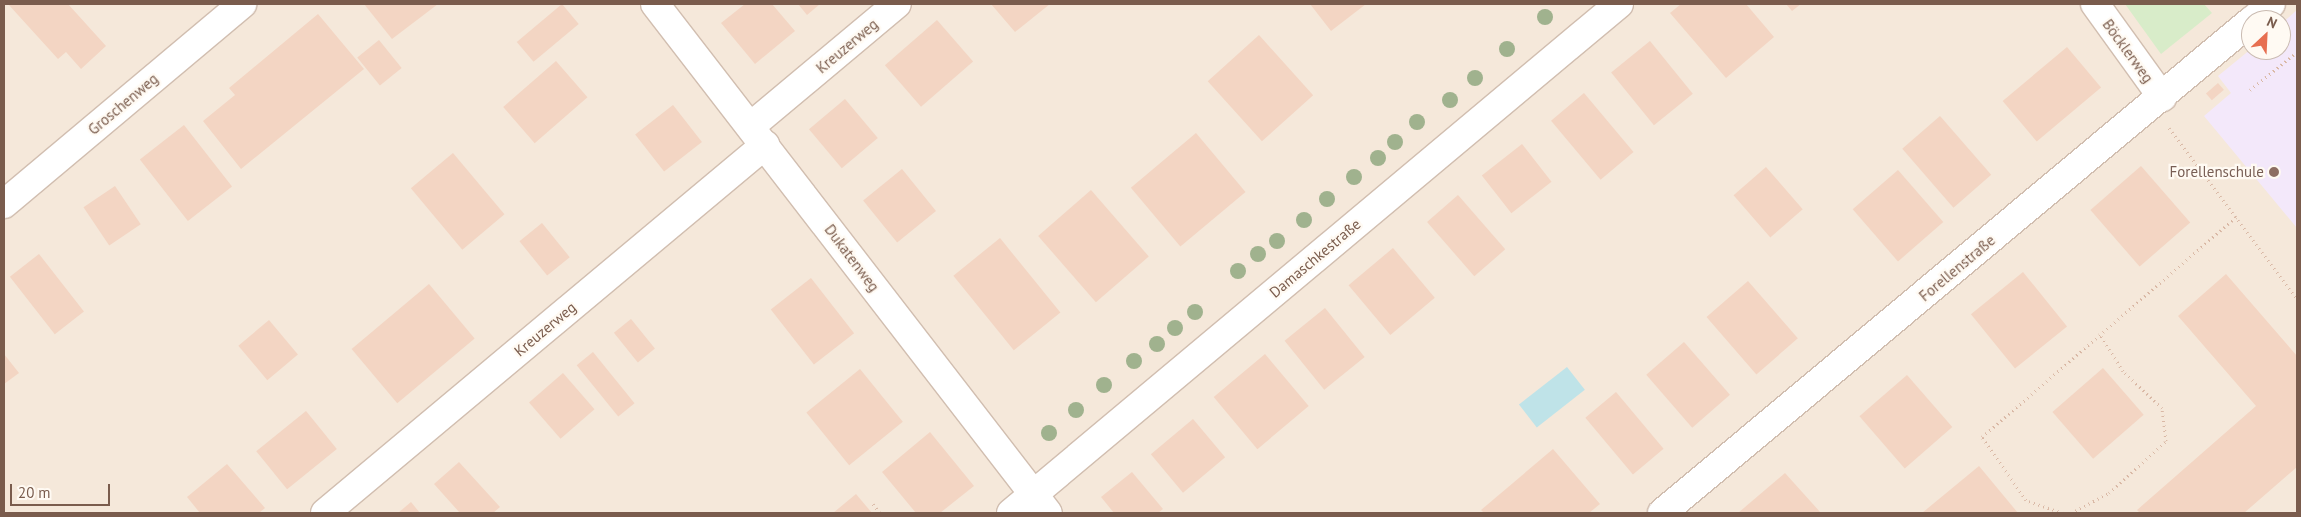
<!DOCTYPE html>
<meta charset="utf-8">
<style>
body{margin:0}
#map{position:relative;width:2301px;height:517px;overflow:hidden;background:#fdf6ec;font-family:"PT Sans",sans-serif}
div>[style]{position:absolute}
.residential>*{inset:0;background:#f5e8da}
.education>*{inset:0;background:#f3e8fa}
.green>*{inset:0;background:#d8ecc9}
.water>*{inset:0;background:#bfe3e8;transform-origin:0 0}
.building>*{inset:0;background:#f3d5c3;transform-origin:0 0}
.path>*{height:3px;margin-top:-1.5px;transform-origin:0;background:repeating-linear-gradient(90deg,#d9b8a5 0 1px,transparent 0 5px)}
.roads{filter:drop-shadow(1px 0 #d1beb0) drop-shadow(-1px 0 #d1beb0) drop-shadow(0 1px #d1beb0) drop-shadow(0 -1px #d1beb0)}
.minor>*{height:28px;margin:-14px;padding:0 14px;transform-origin:14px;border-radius:14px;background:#fff}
.trees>*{width:16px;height:16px;margin:-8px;border-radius:50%;background:#a0b28e}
.dots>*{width:14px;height:14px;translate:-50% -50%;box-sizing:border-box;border:2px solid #fffaf3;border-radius:50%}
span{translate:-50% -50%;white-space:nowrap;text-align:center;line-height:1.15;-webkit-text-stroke:4.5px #fffaf3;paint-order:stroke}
.street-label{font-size:15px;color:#7a5c4d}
.education-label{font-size:15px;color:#785e54}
.right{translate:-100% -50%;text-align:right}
.frame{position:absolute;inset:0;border:5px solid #7a5c4d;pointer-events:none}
.north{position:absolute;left:2241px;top:10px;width:50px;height:50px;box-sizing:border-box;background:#fffaf3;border:1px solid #cabbb1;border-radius:50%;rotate:25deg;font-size:14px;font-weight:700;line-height:20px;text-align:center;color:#7a5c4d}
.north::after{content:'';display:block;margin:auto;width:18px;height:22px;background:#e76f51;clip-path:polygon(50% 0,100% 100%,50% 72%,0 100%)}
.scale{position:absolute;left:10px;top:484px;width:100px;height:22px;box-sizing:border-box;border:2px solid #7a5c4d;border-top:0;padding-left:6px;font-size:15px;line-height:18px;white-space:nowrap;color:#7a5c4d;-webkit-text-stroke:4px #fffaf3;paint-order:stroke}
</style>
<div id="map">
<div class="residential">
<i style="clip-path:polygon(evenodd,4px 4px,2297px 4px,2297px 513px,4px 513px,4px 4px,2251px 20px,2281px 20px,2281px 50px,2251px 50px,2251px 20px)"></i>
</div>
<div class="education">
<i style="clip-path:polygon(2297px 10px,2297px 228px,2204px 116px,2231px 93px,2218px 76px,2251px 49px,2281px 50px,2281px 24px)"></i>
</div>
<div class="green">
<i style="clip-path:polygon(2125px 4px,2204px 4px,2212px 13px,2161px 54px)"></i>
</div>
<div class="water">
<i style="left:1567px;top:367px;width:29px;height:61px;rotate:52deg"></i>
</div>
<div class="building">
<i style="clip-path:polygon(8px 4px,68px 4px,106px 46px,81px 69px,66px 52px,58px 59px)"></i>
<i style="clip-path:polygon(364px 4px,438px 4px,392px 39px)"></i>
<i style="left:562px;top:4px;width:26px;height:59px;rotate:50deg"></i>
<i style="clip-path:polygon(745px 4px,772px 4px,795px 31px,755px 64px,721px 23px)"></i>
<i style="clip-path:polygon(798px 4px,820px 4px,807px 15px)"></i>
<i style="clip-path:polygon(991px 4px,1050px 4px,1015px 32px)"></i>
<i style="clip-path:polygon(1310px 4px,1366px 4px,1331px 31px)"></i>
<i style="clip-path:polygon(1681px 4px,1746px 4px,1774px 37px,1726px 78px,1670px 13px)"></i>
<i style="clip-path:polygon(1786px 4px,1801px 4px,1792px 11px)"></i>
<i style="clip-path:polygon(318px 14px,364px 69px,241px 169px,203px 121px,235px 95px,229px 88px)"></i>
<i style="left:937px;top:20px;width:55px;height:69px;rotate:49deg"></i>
<i style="left:1259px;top:35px;width:81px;height:69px;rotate:48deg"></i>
<i style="left:379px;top:40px;width:36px;height:28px;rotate:51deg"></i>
<i style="left:1650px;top:41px;width:68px;height:50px;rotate:51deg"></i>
<i style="left:2067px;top:47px;width:53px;height:84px;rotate:50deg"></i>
<i style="left:556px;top:61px;width:48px;height:70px;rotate:49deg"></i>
<i style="left:2218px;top:83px;width:9px;height:16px;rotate:49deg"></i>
<i style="left:1584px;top:93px;width:77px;height:43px;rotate:50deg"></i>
<i style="left:845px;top:99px;width:51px;height:47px;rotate:50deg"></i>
<i style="left:673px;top:105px;width:47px;height:48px;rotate:52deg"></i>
<i style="left:1940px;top:116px;width:78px;height:50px;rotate:49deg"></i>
<i style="left:184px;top:125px;width:78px;height:56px;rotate:52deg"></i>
<i style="left:1196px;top:133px;width:77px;height:85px;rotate:50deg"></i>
<i style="left:1522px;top:144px;width:48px;height:51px;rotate:52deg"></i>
<i style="left:453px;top:153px;width:80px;height:55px;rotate:50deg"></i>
<i style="left:2141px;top:166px;width:75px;height:67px;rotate:49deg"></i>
<i style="left:1766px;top:167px;width:56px;height:43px;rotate:49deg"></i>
<i style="left:902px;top:169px;width:54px;height:50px;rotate:51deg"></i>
<i style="left:1898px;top:170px;width:69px;height:60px;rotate:49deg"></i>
<i style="left:115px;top:186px;width:46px;height:38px;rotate:56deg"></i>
<i style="left:1091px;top:190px;width:88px;height:70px;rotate:49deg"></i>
<i style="left:1458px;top:195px;width:72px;height:41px;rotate:49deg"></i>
<i style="left:542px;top:223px;width:44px;height:29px;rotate:51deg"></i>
<i style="left:1000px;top:238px;width:96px;height:60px;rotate:51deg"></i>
<i style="left:1393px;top:248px;width:65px;height:58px;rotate:50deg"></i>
<i style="left:39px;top:254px;width:73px;height:37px;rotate:52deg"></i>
<i style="left:2023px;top:272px;width:70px;height:67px;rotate:51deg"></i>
<i style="clip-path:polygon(2226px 274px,2297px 356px,2297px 467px,2244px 513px,2140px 513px,2137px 510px,2256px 406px,2178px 316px)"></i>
<i style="left:811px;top:278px;width:70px;height:51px;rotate:52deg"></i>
<i style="left:1748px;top:281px;width:76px;height:55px;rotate:49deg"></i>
<i style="left:429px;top:284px;width:71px;height:101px;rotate:50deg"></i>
<i style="left:1325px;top:308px;width:63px;height:52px;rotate:51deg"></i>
<i style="left:631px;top:319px;width:38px;height:22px;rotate:51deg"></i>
<i style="left:269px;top:320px;width:45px;height:40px;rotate:50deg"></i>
<i style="left:1684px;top:342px;width:70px;height:50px;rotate:49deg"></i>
<i style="left:593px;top:352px;width:66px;height:21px;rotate:51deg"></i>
<i style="clip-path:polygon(4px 354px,19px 373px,4px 384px)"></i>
<i style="left:1265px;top:354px;width:68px;height:67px;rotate:50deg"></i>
<i style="left:2103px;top:368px;width:62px;height:67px;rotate:49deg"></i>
<i style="left:860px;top:369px;width:68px;height:69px;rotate:51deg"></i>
<i style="left:563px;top:373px;width:48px;height:45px;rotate:49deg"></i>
<i style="left:1907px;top:375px;width:69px;height:63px;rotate:49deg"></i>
<i style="left:1616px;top:392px;width:74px;height:40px;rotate:50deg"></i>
<i style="left:306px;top:411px;width:49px;height:64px;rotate:51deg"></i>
<i style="left:1193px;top:419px;width:50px;height:55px;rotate:50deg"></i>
<i style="clip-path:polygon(930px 432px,974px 486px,940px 513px,916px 513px,882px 472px)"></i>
<i style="clip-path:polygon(1553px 449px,1600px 504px,1589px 513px,1484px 513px,1481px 510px)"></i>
<i style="clip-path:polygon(459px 462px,500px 507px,493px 513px,460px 513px,434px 484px)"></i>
<i style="clip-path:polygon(227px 464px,265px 508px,259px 513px,200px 513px,187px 497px)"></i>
<i style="clip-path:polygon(1979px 466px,2018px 513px,1922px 513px)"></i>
<i style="clip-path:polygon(1132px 472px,1163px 509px,1158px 513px,1114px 513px,1101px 497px)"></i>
<i style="clip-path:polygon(1785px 473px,1821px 513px,1738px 513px)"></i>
<i style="clip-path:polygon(856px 494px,872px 513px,833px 513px)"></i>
<i style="clip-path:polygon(411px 502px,420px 513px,398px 513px)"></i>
</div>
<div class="path">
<i style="left:2250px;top:90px;width:60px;rotate:-39deg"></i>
<i style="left:2169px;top:128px;width:214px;rotate:53.2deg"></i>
<i style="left:873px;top:504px;width:11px;rotate:52deg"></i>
<i style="left:2063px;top:513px;width:39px;rotate:-161deg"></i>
<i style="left:2026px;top:500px;width:77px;rotate:-124.9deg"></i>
<i style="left:1982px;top:437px;width:336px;rotate:-40.9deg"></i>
<i style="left:2071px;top:513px;width:43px;rotate:-27.8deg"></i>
<i style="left:2109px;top:493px;width:77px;rotate:-42.4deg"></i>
<i style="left:2166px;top:441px;width:33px;rotate:-97deg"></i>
<i style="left:2162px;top:408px;width:54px;rotate:-136.5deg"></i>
<i style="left:2123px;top:371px;width:45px;rotate:-122.3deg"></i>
</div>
<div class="roads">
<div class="minor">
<i style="left:655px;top:4px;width:643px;rotate:52.33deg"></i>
<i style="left:2095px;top:4px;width:115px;rotate:54.2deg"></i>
<i style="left:2253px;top:20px;width:24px;rotate:-42deg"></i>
<i style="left:751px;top:126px;width:190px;rotate:-39.9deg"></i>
<i style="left:4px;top:204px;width:311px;rotate:-40deg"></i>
<i style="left:325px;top:513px;width:574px;rotate:-39.91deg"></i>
<i style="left:1011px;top:513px;width:793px;rotate:-39.94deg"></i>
<i style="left:1662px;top:513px;width:767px;rotate:-39.87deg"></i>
</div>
</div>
<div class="trees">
<i style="left:1545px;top:17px"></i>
<i style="left:1507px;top:49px"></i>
<i style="left:1475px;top:78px"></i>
<i style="left:1450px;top:100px"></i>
<i style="left:1417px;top:122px"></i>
<i style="left:1395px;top:142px"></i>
<i style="left:1378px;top:158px"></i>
<i style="left:1354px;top:177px"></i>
<i style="left:1327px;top:199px"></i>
<i style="left:1304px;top:220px"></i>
<i style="left:1277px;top:241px"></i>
<i style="left:1258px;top:254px"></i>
<i style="left:1238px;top:271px"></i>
<i style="left:1195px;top:312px"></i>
<i style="left:1175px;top:328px"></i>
<i style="left:1157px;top:344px"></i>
<i style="left:1134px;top:361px"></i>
<i style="left:1104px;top:385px"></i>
<i style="left:1076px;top:410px"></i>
<i style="left:1049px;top:433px"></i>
</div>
<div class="dots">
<i style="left:2274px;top:172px;background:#8d6e63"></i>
</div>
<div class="street-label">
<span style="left:847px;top:46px;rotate:-40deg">Kreuzerweg</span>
<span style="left:2128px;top:51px;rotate:54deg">Böcklerweg</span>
<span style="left:123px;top:104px;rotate:-40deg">Groschenweg</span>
<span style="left:852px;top:258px;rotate:53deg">Dukatenweg</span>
<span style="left:1315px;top:258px;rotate:-40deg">Damaschkestraße</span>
<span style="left:1957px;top:268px;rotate:-40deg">Forellenstraße</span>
<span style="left:545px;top:329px;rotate:-40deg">Kreuzerweg</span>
</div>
<div class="education-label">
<span class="right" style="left:2264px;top:172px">Forellenschule</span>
</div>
<div class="frame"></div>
<div class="north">N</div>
<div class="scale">20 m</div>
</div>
